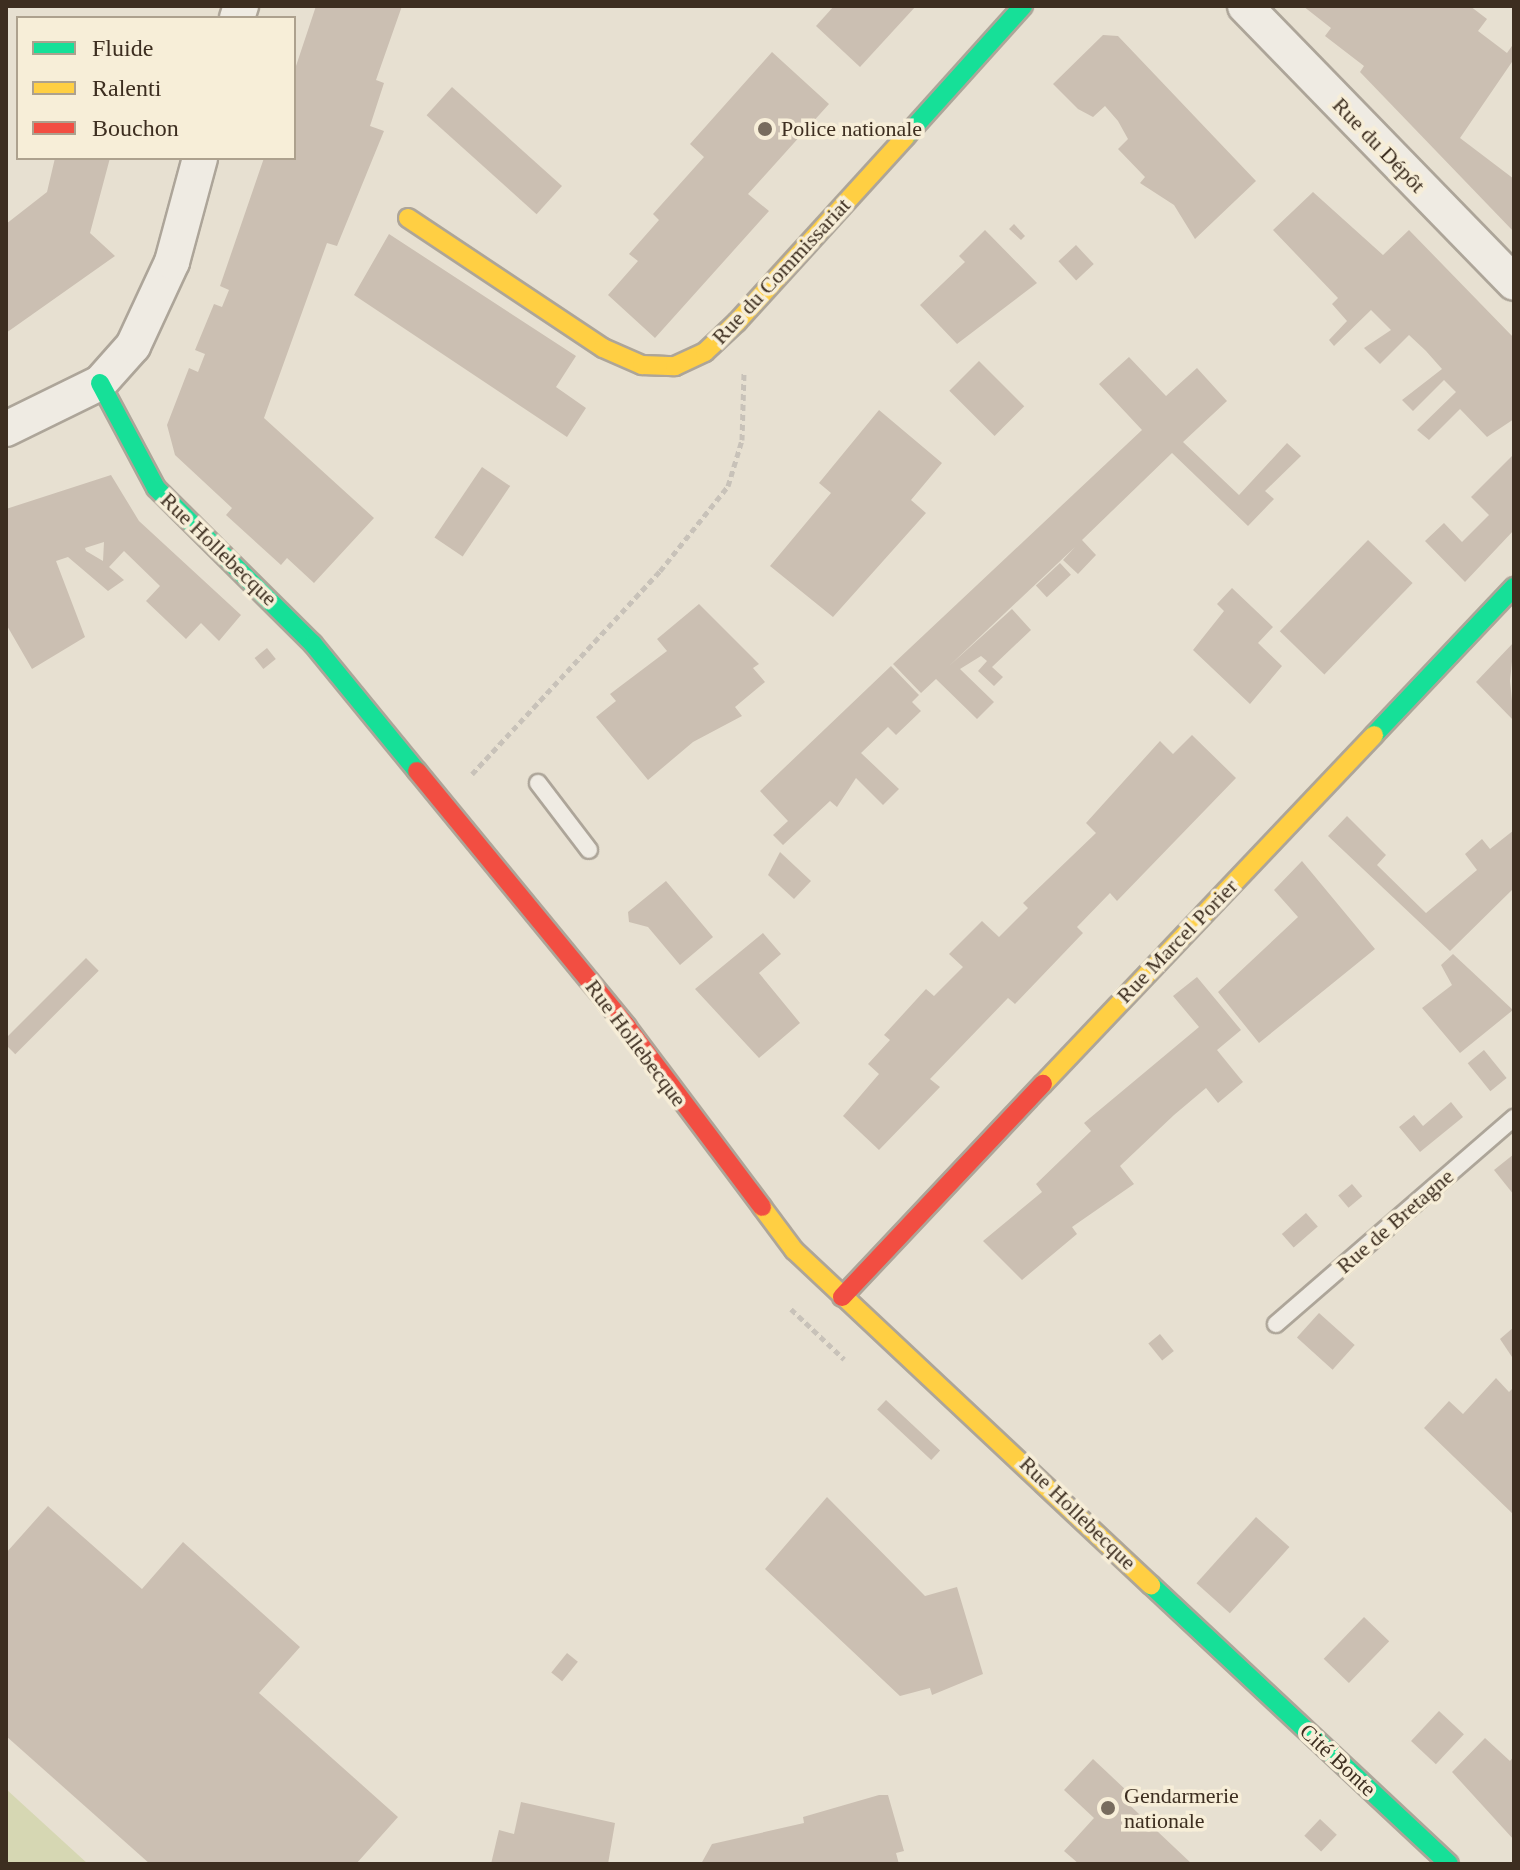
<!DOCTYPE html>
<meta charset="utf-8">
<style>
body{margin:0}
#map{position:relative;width:1520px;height:1870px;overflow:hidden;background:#e7e0d1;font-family:"Times New Roman",serif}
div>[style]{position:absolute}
.green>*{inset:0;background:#d6d7b3}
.building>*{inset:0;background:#cbbfb2;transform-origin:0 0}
.path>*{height:5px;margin-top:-2.5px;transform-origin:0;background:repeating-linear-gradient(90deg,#c8c2b9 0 6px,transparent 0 10px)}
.roads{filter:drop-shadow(2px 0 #ada599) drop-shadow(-2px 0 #ada599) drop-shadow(0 2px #ada599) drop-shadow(0 -2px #ada599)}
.lane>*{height:16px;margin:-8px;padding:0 8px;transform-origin:8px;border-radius:8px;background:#efebe3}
.street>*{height:34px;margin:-17px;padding:0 17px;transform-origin:17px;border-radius:17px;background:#efebe3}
.fast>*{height:18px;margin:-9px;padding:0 9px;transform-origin:9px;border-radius:9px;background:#16e098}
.slow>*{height:18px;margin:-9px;padding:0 9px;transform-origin:9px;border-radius:9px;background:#ffcf43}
.jam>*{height:18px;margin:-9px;padding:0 9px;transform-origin:9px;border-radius:9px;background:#f24e42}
.dots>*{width:22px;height:22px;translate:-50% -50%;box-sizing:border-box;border:4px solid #f7eed8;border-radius:50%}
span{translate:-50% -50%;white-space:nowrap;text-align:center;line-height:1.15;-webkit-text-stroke:7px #f7eed8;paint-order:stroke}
.poi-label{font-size:22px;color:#3d2e20}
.left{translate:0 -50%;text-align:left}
.street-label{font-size:22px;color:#3d2e20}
.frame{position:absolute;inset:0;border:8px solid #3d2e20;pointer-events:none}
.legend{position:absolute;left:16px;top:16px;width:280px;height:144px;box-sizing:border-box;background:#f7eed8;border:2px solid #ada18e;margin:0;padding:10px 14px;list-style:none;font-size:24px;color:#3d2e20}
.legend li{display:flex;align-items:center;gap:16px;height:40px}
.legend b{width:40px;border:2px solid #ada18e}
</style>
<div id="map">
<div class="green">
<i style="clip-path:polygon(6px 1789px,88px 1864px,6px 1864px)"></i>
</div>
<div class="building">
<i style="clip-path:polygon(316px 6px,402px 6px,376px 80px,384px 83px,370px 126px,384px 131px,337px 246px,327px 243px,264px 418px,374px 518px,314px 583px,287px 558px,281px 565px,226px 515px,232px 508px,175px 455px,167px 425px,189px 368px,198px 372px,205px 354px,195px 350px,214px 304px,222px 307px,229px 290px,220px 286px,264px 158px,294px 158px,294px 72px)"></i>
<i style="clip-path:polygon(834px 6px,916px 6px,860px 67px,816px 26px)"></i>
<i style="clip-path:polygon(1303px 6px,1470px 6px,1487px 19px,1478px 31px,1507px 53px,1514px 43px,1514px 59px,1460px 138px,1514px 179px,1514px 232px,1360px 72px,1364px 66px,1325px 36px,1331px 28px)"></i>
<i style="clip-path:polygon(1103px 35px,1118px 36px,1256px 181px,1195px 239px,1174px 205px,1140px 183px,1145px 177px,1118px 149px,1128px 139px,1118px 121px,1105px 106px,1093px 117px,1078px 109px,1053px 84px)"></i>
<i style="clip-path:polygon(772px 52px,829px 104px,748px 194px,769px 211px,655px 338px,608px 295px,638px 261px,629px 254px,659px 220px,653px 214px,704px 157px,690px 144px)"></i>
<i style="left:452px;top:87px;width:148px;height:38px;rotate:42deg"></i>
<i style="clip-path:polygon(55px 158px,110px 158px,90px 233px,115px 256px,6px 333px,6px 224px,47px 192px)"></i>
<i style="clip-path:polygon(1313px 192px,1383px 255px,1409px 230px,1514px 338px,1514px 419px,1487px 437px,1460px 409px,1429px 440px,1417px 430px,1456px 392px,1444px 380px,1413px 411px,1402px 400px,1442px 369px,1426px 351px,1409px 335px,1380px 364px,1364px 348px,1391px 330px,1371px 310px,1334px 346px,1329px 340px,1347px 321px,1332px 304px,1338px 298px,1273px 230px)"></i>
<i style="clip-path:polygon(1014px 224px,1025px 236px,1021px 240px,1009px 229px)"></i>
<i style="clip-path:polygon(985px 230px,1037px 283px,957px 344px,920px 305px,965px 262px,959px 256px)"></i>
<i style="clip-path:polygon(389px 234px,576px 356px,556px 387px,586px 408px,567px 437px,354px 295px)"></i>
<i style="left:1076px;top:245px;width:26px;height:24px;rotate:47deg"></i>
<i style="clip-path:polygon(1129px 357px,1166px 396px,1197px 368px,1227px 401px,1183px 442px,1239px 495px,1287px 443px,1301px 456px,1265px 491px,1274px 499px,1248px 526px,1172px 453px,1082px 540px,1096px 555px,1078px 574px,1063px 560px,1075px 547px,949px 666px,1012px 609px,1031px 630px,992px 667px,1003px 677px,994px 686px,978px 671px,987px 661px,981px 656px,960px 669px,994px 702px,977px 719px,936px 679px,921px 693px,893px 664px,1142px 430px,1099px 384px)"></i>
<i style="left:979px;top:361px;width:64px;height:42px;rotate:45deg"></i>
<i style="clip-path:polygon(879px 410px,942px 463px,911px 500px,926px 513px,833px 617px,770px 566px,831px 493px,819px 483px)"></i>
<i style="clip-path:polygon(1512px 456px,1514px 530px,1465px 582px,1425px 541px,1444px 523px,1462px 542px,1489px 515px,1471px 497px)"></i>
<i style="left:482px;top:467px;width:34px;height:85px;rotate:34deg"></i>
<i style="clip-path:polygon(evenodd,111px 475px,139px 521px,241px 615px,219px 641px,201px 623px,186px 639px,146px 601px,160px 586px,124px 551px,109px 567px,124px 580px,108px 591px,68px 557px,56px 561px,85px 637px,32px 669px,6px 624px,6px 509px,111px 475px,104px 542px,103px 561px,86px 551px,85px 548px,104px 542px)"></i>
<i style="left:1368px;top:540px;width:62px;height:127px;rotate:44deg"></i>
<i style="left:1060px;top:563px;width:16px;height:33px;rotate:47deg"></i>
<i style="clip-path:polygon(1232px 588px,1273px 627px,1258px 643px,1282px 666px,1250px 704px,1193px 650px,1224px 611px,1217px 604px)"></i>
<i style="clip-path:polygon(699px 604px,759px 664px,753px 668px,765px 682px,735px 707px,742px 716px,693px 742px,648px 780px,596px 717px,616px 701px,610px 694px,667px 651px,657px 639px)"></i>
<i style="clip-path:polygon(1514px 642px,1510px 681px,1514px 721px,1476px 682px)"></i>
<i style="left:267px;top:648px;width:14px;height:16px;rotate:51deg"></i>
<i style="clip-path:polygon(891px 666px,919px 695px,912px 702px,921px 711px,896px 735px,888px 727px,861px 753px,899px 789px,883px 805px,856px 778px,837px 807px,830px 801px,783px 845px,773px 835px,788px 821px,760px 791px)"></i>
<i style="clip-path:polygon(1192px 735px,1236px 778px,1117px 901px,1110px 893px,1077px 927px,1083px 933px,1015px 1004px,1008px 998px,930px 1079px,940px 1087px,879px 1150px,843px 1116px,879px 1074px,868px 1064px,890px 1040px,884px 1035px,926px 989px,934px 996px,963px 967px,949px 954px,982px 921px,999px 937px,1028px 908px,1023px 903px,1096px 833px,1086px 823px,1160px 741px,1173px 754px)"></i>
<i style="clip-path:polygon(1347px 816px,1386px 855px,1377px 865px,1426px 913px,1477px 870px,1465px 854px,1482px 839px,1490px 849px,1514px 830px,1514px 888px,1450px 951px,1328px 836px)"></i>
<i style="clip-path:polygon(780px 852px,811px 881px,794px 899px,768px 875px)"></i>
<i style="clip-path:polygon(1302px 861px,1375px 949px,1259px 1043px,1218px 992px,1298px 917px,1274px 890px)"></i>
<i style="clip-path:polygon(666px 881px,713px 937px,680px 965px,648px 927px,629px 922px,628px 912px)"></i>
<i style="clip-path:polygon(763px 933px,781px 954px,759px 973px,800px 1023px,759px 1058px,695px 989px)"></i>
<i style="clip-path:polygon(1453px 954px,1513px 1010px,1460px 1053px,1422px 1008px,1452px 985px,1441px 965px)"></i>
<i style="left:86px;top:958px;width:18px;height:118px;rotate:45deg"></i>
<i style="clip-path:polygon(1197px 977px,1241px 1030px,1217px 1050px,1243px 1082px,1218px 1103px,1206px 1088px,1174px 1115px,1120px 1166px,1134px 1184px,1072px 1227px,1077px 1234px,1022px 1280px,983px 1241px,1042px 1192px,1036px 1184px,1091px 1131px,1084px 1123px,1199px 1027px,1173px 996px)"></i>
<i style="left:1484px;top:1050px;width:36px;height:21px;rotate:51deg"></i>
<i style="clip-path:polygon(1451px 1102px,1463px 1117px,1420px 1152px,1399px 1127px,1414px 1115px,1423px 1126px)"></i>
<i style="clip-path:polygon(1514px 1154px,1514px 1195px,1494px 1170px)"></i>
<i style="left:1352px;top:1184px;width:16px;height:18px;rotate:50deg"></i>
<i style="left:1306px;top:1213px;width:18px;height:32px;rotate:49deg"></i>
<i style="left:1319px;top:1313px;width:48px;height:33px;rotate:42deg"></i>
<i style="clip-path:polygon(1514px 1327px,1514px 1360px,1500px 1339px)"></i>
<i style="left:1160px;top:1334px;width:22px;height:15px;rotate:51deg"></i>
<i style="clip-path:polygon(1496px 1378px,1509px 1392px,1514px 1387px,1514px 1515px,1424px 1428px,1449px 1401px,1463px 1414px)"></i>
<i style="left:886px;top:1400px;width:74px;height:13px;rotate:43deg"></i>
<i style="clip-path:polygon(827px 1497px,925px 1596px,957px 1587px,983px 1674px,932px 1695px,930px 1688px,900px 1696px,765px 1569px)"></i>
<i style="clip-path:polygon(48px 1506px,142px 1589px,183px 1542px,300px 1647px,259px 1693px,398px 1817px,356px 1864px,150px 1864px,6px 1736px,6px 1553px)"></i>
<i style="left:1256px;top:1517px;width:45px;height:89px;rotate:42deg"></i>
<i style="left:1364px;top:1617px;width:35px;height:58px;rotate:44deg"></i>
<i style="left:567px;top:1653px;width:14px;height:25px;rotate:39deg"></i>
<i style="left:1439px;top:1711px;width:34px;height:41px;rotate:43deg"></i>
<i style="clip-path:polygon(1485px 1738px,1510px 1761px,1514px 1756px,1514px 1840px,1452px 1772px)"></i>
<i style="clip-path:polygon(1093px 1759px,1127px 1791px,1121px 1797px,1192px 1864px,1079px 1864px,1064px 1851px,1094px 1818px,1064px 1790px)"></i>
<i style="clip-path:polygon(879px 1795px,888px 1795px,904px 1851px,896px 1853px,899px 1864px,701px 1864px,712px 1844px,804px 1823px,803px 1817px)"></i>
<i style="clip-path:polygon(521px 1802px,615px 1823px,608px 1864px,491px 1864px,499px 1830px,514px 1834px)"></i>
<i style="left:1320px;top:1819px;width:23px;height:23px;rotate:43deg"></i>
</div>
<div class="path">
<i style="left:472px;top:774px;width:277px;rotate:-47.2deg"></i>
<i style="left:660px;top:571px;width:109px;rotate:-51.3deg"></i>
<i style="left:728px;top:486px;width:48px;rotate:-73.1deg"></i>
<i style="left:742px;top:440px;width:67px;rotate:-88.3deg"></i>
<i style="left:791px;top:1309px;width:73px;rotate:43.3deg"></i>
</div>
<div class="roads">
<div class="lane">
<i style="left:538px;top:783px;width:84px;rotate:52.7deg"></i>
<i style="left:1276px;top:1324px;width:315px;rotate:-40.9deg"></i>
</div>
<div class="street">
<i style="left:1245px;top:6px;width:386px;rotate:45.8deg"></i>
<i style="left:237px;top:18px;width:13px;rotate:-72deg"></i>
<i style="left:6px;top:429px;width:105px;rotate:-26.1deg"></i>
<i style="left:100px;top:383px;width:50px;rotate:-48.3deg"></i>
<i style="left:133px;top:346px;width:93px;rotate:-65.1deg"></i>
<i style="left:172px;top:262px;width:108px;rotate:-74.9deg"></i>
</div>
<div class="fast">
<i style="left:906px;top:136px;width:175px;rotate:-48deg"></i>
<i style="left:100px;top:383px;width:119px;rotate:61.9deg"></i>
<i style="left:156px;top:488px;width:221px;rotate:44.8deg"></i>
<i style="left:313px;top:644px;width:164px;rotate:50.7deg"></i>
<i style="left:1374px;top:735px;width:204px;rotate:-46.6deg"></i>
<i style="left:1151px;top:1585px;width:408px;rotate:43.1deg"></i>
</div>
<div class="slow">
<i style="left:408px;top:218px;width:234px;rotate:33.7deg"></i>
<i style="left:603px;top:348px;width:43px;rotate:23.6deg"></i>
<i style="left:642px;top:365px;width:33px;rotate:2deg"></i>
<i style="left:675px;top:366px;width:33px;rotate:-25deg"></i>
<i style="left:705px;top:352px;width:44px;rotate:-43.2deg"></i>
<i style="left:737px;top:322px;width:251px;rotate:-47.7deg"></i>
<i style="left:1043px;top:1084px;width:481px;rotate:-46.5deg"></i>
<i style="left:762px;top:1207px;width:54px;rotate:53.3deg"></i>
<i style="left:794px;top:1250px;width:490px;rotate:43.2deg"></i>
</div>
<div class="jam">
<i style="left:417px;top:771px;width:331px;rotate:50.6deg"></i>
<i style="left:627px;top:1027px;width:225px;rotate:53.1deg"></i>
<i style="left:842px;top:1297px;width:293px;rotate:-46.7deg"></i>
</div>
</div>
<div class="dots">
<i style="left:765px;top:129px;background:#786c5e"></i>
<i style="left:1108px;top:1808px;background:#786c5e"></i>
</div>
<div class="poi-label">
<span class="left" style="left:781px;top:129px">Police nationale</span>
<span class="left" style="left:1124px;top:1808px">Gendarmerie<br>nationale</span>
</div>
<div class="street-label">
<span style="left:1379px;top:145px;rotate:46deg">Rue du Dépôt</span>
<span style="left:781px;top:271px;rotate:-47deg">Rue du Commissariat</span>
<span style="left:219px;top:549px;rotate:44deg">Rue Hollebecque</span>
<span style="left:1177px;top:941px;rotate:-46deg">Rue Marcel Porier</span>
<span style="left:636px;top:1043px;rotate:53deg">Rue Hollebecque</span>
<span style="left:1395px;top:1221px;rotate:-41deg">Rue de Bretagne</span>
<span style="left:1078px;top:1513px;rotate:44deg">Rue Hollebecque</span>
<span style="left:1338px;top:1760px;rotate:43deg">Cité Bonte</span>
</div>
<div class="frame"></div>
<ul class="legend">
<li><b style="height:10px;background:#16e098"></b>Fluide</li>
<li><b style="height:10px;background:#ffcf43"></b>Ralenti</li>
<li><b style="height:10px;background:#f24e42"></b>Bouchon</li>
</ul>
</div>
